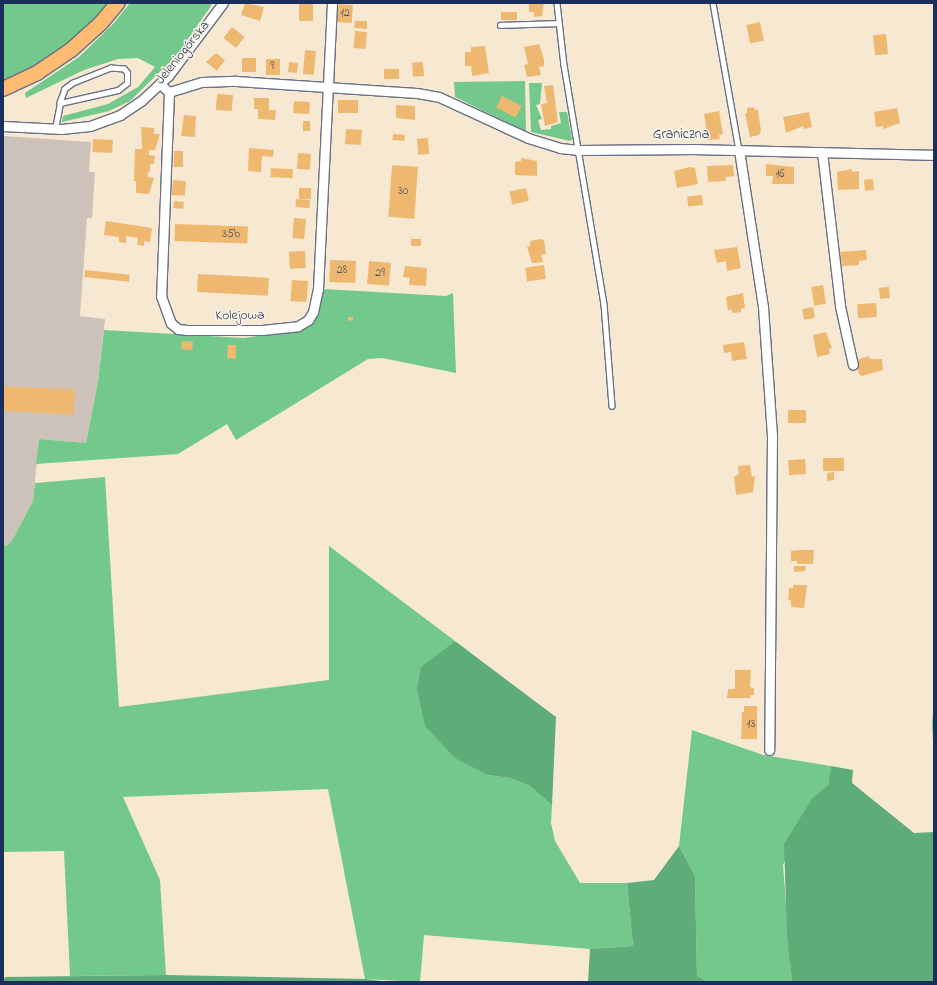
<!DOCTYPE html>
<meta charset="utf-8">
<style>
body{margin:0}
#map{position:relative;width:937px;height:985px;overflow:hidden;background:#f7e9d1;font-family:"Indie Flower",sans-serif}
div>[style]{position:absolute}
.industrial>*{inset:0;background:#ccc2b9}
.green>*{inset:0;background:#73c88b}
.forest>*{inset:0;background:#5eac77}
.building>*{inset:0;background:#eeb871;transform-origin:0 0}
.path>*{height:1.5px;margin-top:-0.75px;transform-origin:0;background:repeating-linear-gradient(90deg,#687086 0 3px,transparent 0 6px)}
.roads{filter:drop-shadow(1px 0 #687086) drop-shadow(-1px 0 #687086) drop-shadow(0 1px #687086) drop-shadow(0 -1px #687086)}
.service>*{height:4.5px;margin:-2.25px;padding:0 2.25px;transform-origin:2.25px;border-radius:2.25px;background:#fff}
.minor>*{height:9px;margin:-4.5px;padding:0 4.5px;transform-origin:4.5px;border-radius:4.5px;background:#fff}
.primary>*{height:14px;margin:-7px;padding:0 7px;transform-origin:7px;border-radius:7px;background:#febb71}
span{translate:-50% -50%;white-space:nowrap;text-align:center;line-height:1.15;-webkit-text-stroke:3px #fcf5e5;paint-order:stroke}
.number-label{font-size:12px;color:#505163}
.number-label span{-webkit-text-stroke-width:0}
.street-label{font-size:14px;color:#1b2f5e}
.frame{position:absolute;inset:0;border:4px solid #1b2f5e;pointer-events:none}
</style>
<div id="map">
<div class="industrial">
<i style="clip-path:polygon(3px 136px,91px 142px,89px 172px,95px 172px,92px 218px,87px 218px,80px 316px,105px 319px,98px 382px,86px 443px,39px 439px,33px 501px,13px 539px,8px 545px,3px 546px)"></i>
</div>
<div class="green">
<i style="clip-path:polygon(3px 3px,109px 3px,87px 28px,64px 48px,35px 67px,3px 83px)"></i>
<i style="clip-path:polygon(130px 3px,213px 3px,176px 56px,130px 101px,109px 111px,62px 122px,63px 116px,108px 104px,138px 87px,155px 67px,138px 58px,118px 59px,84px 70px,26px 98px,25px 93px,79px 57px,113px 24px)"></i>
<i style="clip-path:polygon(525px 81px,526px 132px,455px 97px,454px 82px)"></i>
<i style="clip-path:polygon(529px 83px,542px 83px,540px 104px,536px 105px,542px 119px,538px 120px,541px 130px,551px 129px,551px 126px,561px 123px,559px 112px,567px 112px,572px 139px,570px 141px,531px 132px)"></i>
<i style="clip-path:polygon(323px 289px,446px 296px,453px 293px,456px 373px,382px 358px,368px 359px,236px 440px,227px 424px,178px 454px,36px 464px,39px 439px,86px 443px,98px 382px,104px 330px,243px 338px,285px 332px,309px 323px,315px 317px,319px 312px)"></i>
<i style="clip-path:polygon(105px 477px,119px 707px,329px 680px,329px 546px,455px 641px,421px 668px,488px 775px,510px 778px,530px 786px,552px 805px,551px 823px,555px 841px,580px 883px,627px 883px,633px 946px,590px 949px,424px 935px,420px 982px,365px 979px,328px 789px,123px 797px,160px 880px,166px 975px,70px 976px,64px 851px,3px 852px,3px 546px,8px 545px,13px 539px,33px 501px,35px 483px)"></i>
<i style="clip-path:polygon(934px 701px,934px 761px,932px 723px)"></i>
<i style="clip-path:polygon(692px 730px,763px 755px,831px 766px,828px 785px,813px 797px,783px 865px,792px 982px,708px 982px,697px 976px,695px 876px,679px 846px)"></i>
</div>
<div class="forest">
<i style="clip-path:polygon(455px 641px,556px 717px,552px 805px,530px 786px,510px 778px,488px 775px,455px 758px,425px 726px,417px 689px,421px 667px)"></i>
<i style="clip-path:polygon(831px 766px,853px 770px,852px 783px,914px 833px,934px 832px,934px 982px,792px 982px,787px 934px,784px 844px,813px 797px,828px 785px)"></i>
<i style="clip-path:polygon(679px 846px,695px 876px,697px 976px,708px 982px,588px 982px,590px 949px,633px 946px,627px 883px,654px 880px)"></i>
<i style="clip-path:polygon(166px 975px,365px 979px,390px 982px,3px 982px,5px 977px)"></i>
</div>
<div class="building">
<i style="clip-path:polygon(245px 3px,264px 7px,260px 21px,241px 15px)"></i>
<i style="clip-path:polygon(529px 3px,544px 3px,542px 16px,534px 17px,534px 12px,529px 12px)"></i>
<i style="left:299px;top:4px;width:14px;height:17px"></i>
<i style="left:338px;top:4px;width:15px;height:18px;rotate:4deg"></i>
<i style="left:501px;top:12px;width:16px;height:8px"></i>
<i style="clip-path:polygon(355px 21px,367px 21px,367px 29px,354px 28px)"></i>
<i style="left:760px;top:22px;width:19px;height:14px;rotate:78deg"></i>
<i style="left:232px;top:27px;width:16px;height:14px;rotate:38deg"></i>
<i style="left:355px;top:31px;width:12px;height:17px;rotate:5deg"></i>
<i style="left:886px;top:34px;width:20px;height:13px;rotate:84deg"></i>
<i style="clip-path:polygon(539px 44px,544px 59px,544px 66px,539px 67px,541px 75px,527px 77px,524px 65px,528px 64px,524px 47px)"></i>
<i style="clip-path:polygon(485px 46px,489px 73px,472px 76px,471px 66px,465px 66px,465px 52px,471px 52px,471px 47px)"></i>
<i style="left:305px;top:50px;width:11px;height:24px;rotate:5deg"></i>
<i style="clip-path:polygon(216px 53px,225px 60px,217px 71px,206px 62px)"></i>
<i style="left:242px;top:58px;width:14px;height:14px"></i>
<i style="left:266px;top:59px;width:14px;height:16px"></i>
<i style="left:289px;top:62px;width:9px;height:10px;rotate:6deg"></i>
<i style="left:423px;top:62px;width:14px;height:11px;rotate:86deg"></i>
<i style="left:384px;top:69px;width:15px;height:10px"></i>
<i style="clip-path:polygon(553px 85px,558px 122px,545px 126px,541px 104px,547px 103px,544px 86px)"></i>
<i style="left:217px;top:94px;width:16px;height:16px;rotate:4deg"></i>
<i style="left:502px;top:96px;width:22px;height:13px;rotate:27deg"></i>
<i style="clip-path:polygon(254px 98px,269px 98px,269px 110px,276px 110px,275px 120px,258px 119px,258px 109px,254px 109px)"></i>
<i style="left:358px;top:100px;width:13px;height:20px;rotate:90deg"></i>
<i style="left:294px;top:101px;width:16px;height:12px;rotate:4deg"></i>
<i style="clip-path:polygon(396px 105px,415px 106px,415px 120px,396px 118px)"></i>
<i style="clip-path:polygon(754px 107px,755px 110px,758px 110px,761px 131px,759px 135px,750px 137px,745px 114px,747px 113px,747px 108px)"></i>
<i style="clip-path:polygon(897px 108px,900px 123px,883px 129px,883px 126px,876px 127px,874px 112px)"></i>
<i style="clip-path:polygon(719px 111px,723px 134px,719px 135px,720px 139px,708px 140px,704px 114px)"></i>
<i style="clip-path:polygon(809px 112px,812px 127px,804px 129px,803px 126px,786px 133px,783px 117px)"></i>
<i style="clip-path:polygon(184px 115px,196px 116px,195px 137px,181px 136px)"></i>
<i style="left:303px;top:121px;width:7px;height:10px"></i>
<i style="clip-path:polygon(141px 127px,154px 128px,154px 134px,160px 134px,155px 150px,149px 150px,149px 155px,155px 156px,154px 164px,150px 164px,150px 172px,148px 172px,148px 177px,154px 178px,149px 194px,136px 193px,136px 181px,134px 181px,135px 149px,142px 149px)"></i>
<i style="left:346px;top:129px;width:16px;height:15px;rotate:4deg"></i>
<i style="left:393px;top:134px;width:12px;height:6px;rotate:5deg"></i>
<i style="left:428px;top:138px;width:16px;height:11px;rotate:86deg"></i>
<i style="left:93px;top:139px;width:20px;height:13px;rotate:3deg"></i>
<i style="clip-path:polygon(249px 148px,274px 150px,273px 157px,262px 156px,261px 172px,248px 171px)"></i>
<i style="left:174px;top:151px;width:9px;height:16px"></i>
<i style="left:298px;top:153px;width:13px;height:16px;rotate:4deg"></i>
<i style="clip-path:polygon(521px 158px,537px 161px,537px 176px,515px 175px,515px 162px,521px 161px)"></i>
<i style="clip-path:polygon(766px 164px,794px 167px,794px 184px,772px 184px,773px 176px,766px 176px)"></i>
<i style="left:392px;top:165px;width:26px;height:52px;rotate:4deg"></i>
<i style="clip-path:polygon(733px 165px,734px 176px,726px 177px,726px 181px,708px 182px,707px 166px)"></i>
<i style="clip-path:polygon(690px 167px,695px 168px,698px 184px,677px 188px,674px 171px)"></i>
<i style="left:271px;top:168px;width:22px;height:9px;rotate:3deg"></i>
<i style="clip-path:polygon(852px 169px,852px 172px,859px 171px,859px 189px,838px 190px,837px 172px)"></i>
<i style="left:873px;top:179px;width:11px;height:9px;rotate:85deg"></i>
<i style="left:173px;top:180px;width:13px;height:15px;rotate:4deg"></i>
<i style="left:299px;top:188px;width:12px;height:11px"></i>
<i style="left:526px;top:188px;width:13px;height:17px;rotate:77deg"></i>
<i style="left:702px;top:195px;width:10px;height:15px;rotate:84deg"></i>
<i style="left:296px;top:199px;width:14px;height:8px;rotate:4deg"></i>
<i style="left:174px;top:201px;width:10px;height:7px;rotate:6deg"></i>
<i style="left:294px;top:218px;width:12px;height:20px;rotate:5deg"></i>
<i style="clip-path:polygon(106px 221px,152px 228px,150px 242px,144px 241px,144px 246px,137px 245px,138px 238px,126px 236px,126px 243px,119px 242px,119px 237px,104px 235px)"></i>
<i style="left:175px;top:224px;width:73px;height:17px;rotate:2deg"></i>
<i style="left:411px;top:239px;width:10px;height:7px"></i>
<i style="clip-path:polygon(540px 239px,544px 240px,546px 254px,541px 255px,543px 262px,532px 263px,527px 247px,530px 246px,530px 241px)"></i>
<i style="clip-path:polygon(737px 247px,741px 268px,727px 271px,726px 261px,717px 263px,714px 250px)"></i>
<i style="clip-path:polygon(866px 250px,867px 260px,859px 261px,859px 265px,842px 266px,840px 252px)"></i>
<i style="left:305px;top:251px;width:17px;height:16px;rotate:87deg"></i>
<i style="left:330px;top:260px;width:26px;height:22px;rotate:2deg"></i>
<i style="left:369px;top:261px;width:22px;height:23px;rotate:5deg"></i>
<i style="left:544px;top:265px;width:14px;height:19px;rotate:82deg"></i>
<i style="clip-path:polygon(405px 266px,427px 268px,426px 286px,409px 285px,410px 278px,403px 277px)"></i>
<i style="left:85px;top:270px;width:45px;height:7px;rotate:6deg"></i>
<i style="left:198px;top:274px;width:71px;height:18px;rotate:3deg"></i>
<i style="left:292px;top:280px;width:16px;height:21px;rotate:4deg"></i>
<i style="left:823px;top:285px;width:19px;height:12px;rotate:81deg"></i>
<i style="left:889px;top:287px;width:11px;height:10px;rotate:85deg"></i>
<i style="clip-path:polygon(743px 293px,745px 308px,741px 309px,741px 312px,732px 313px,732px 310px,728px 310px,726px 297px)"></i>
<i style="left:876px;top:303px;width:14px;height:19px;rotate:86deg"></i>
<i style="left:813px;top:307px;width:11px;height:11px;rotate:80deg"></i>
<i style="clip-path:polygon(348px 317px,353px 317px,353px 320px,348px 321px)"></i>
<i style="clip-path:polygon(826px 332px,832px 348px,829px 349px,830px 354px,817px 357px,813px 335px)"></i>
<i style="left:182px;top:341px;width:11px;height:8px;rotate:5deg"></i>
<i style="clip-path:polygon(744px 342px,747px 359px,732px 361px,731px 352px,724px 353px,723px 345px)"></i>
<i style="clip-path:polygon(228px 345px,236px 345px,236px 359px,227px 358px)"></i>
<i style="clip-path:polygon(869px 356px,870px 359px,882px 359px,883px 370px,862px 376px,859px 374px,857px 360px)"></i>
<i style="left:3px;top:386px;width:72px;height:25px;rotate:3deg"></i>
<i style="left:806px;top:410px;width:13px;height:18px;rotate:90deg"></i>
<i style="left:823px;top:458px;width:21px;height:13px"></i>
<i style="left:805px;top:459px;width:15px;height:17px;rotate:86deg"></i>
<i style="clip-path:polygon(750px 465px,752px 477px,755px 476px,753px 492px,736px 495px,734px 477px,739px 474px,738px 466px)"></i>
<i style="clip-path:polygon(834px 472px,834px 480px,827px 481px,827px 473px)"></i>
<i style="clip-path:polygon(798px 550px,814px 550px,813px 564px,797px 564px,797px 561px,791px 561px,791px 551px)"></i>
<i style="clip-path:polygon(794px 566px,806px 566px,805px 571px,794px 572px)"></i>
<i style="clip-path:polygon(793px 585px,807px 585px,804px 608px,791px 607px,791px 600px,788px 600px,789px 588px,793px 588px)"></i>
<i style="clip-path:polygon(735px 670px,751px 670px,750px 687px,754px 688px,754px 695px,750px 695px,750px 698px,727px 698px,728px 689px,735px 689px)"></i>
<i style="clip-path:polygon(744px 706px,757px 706px,757px 739px,741px 739px,742px 712px,744px 712px)"></i>
</div>
<div class="path">
<i style="left:125px;top:982px;width:39px"></i>
</div>
<div class="roads">
<div class="service">
<i style="left:557px;top:3px;width:62px;rotate:83.6deg"></i>
<i style="left:564px;top:65px;width:242px;rotate:80.5deg"></i>
<i style="left:604px;top:304px;width:102px;rotate:85.5deg"></i>
<i style="left:713px;top:3px;width:149px;rotate:80deg"></i>
<i style="left:500px;top:25px;width:58px;rotate:-2deg"></i>
<i style="left:55px;top:129px;width:26px;rotate:-79deg"></i>
<i style="left:60px;top:103px;width:59px;rotate:-12.6deg"></i>
<i style="left:118px;top:90px;width:11px;rotate:-38deg"></i>
<i style="left:127px;top:83px;width:10px;rotate:-90deg"></i>
<i style="left:127px;top:73px;width:5px;rotate:-127deg"></i>
<i style="left:124px;top:69px;width:13px;rotate:-176deg"></i>
<i style="left:111px;top:68px;width:41px;rotate:158.5deg"></i>
<i style="left:73px;top:83px;width:10px;rotate:143deg"></i>
<i style="left:65px;top:89px;width:15px;rotate:110deg"></i>
</div>
<div class="minor">
<i style="left:160px;top:84px;width:12px;rotate:42deg"></i>
<i style="left:169px;top:92px;width:34px;rotate:-17deg"></i>
<i style="left:202px;top:82px;width:34px;rotate:-2deg"></i>
<i style="left:236px;top:81px;width:181px;rotate:3.8deg"></i>
<i style="left:417px;top:93px;width:22px;rotate:10deg"></i>
<i style="left:439px;top:97px;width:98px;rotate:24.7deg"></i>
<i style="left:528px;top:138px;width:34px;rotate:17deg"></i>
<i style="left:560px;top:148px;width:19px;rotate:6deg"></i>
<i style="left:579px;top:150px;width:117px;rotate:-0.5deg"></i>
<i style="left:696px;top:149px;width:238px;rotate:1.4deg"></i>
<i style="left:169px;top:92px;width:204px;rotate:92.2deg"></i>
<i style="left:161px;top:296px;width:29px;rotate:70deg"></i>
<i style="left:171px;top:323px;width:9px;rotate:41deg"></i>
<i style="left:178px;top:329px;width:9px;rotate:6deg"></i>
<i style="left:187px;top:330px;width:75px"></i>
<i style="left:262px;top:330px;width:36px;rotate:-6deg"></i>
<i style="left:298px;top:326px;width:12px;rotate:-31deg"></i>
<i style="left:308px;top:320px;width:9px;rotate:-58deg"></i>
<i style="left:313px;top:312px;width:24px;rotate:-78deg"></i>
<i style="left:318px;top:289px;width:286px;rotate:-87.2deg"></i>
<i style="left:3px;top:126px;width:58px;rotate:3deg"></i>
<i style="left:61px;top:129px;width:29px;rotate:-6deg"></i>
<i style="left:90px;top:126px;width:32px;rotate:-20deg"></i>
<i style="left:120px;top:115px;width:25px;rotate:-34deg"></i>
<i style="left:141px;top:101px;width:37px;rotate:-43deg"></i>
<i style="left:168px;top:76px;width:91px;rotate:-53deg"></i>
<i style="left:739px;top:150px;width:159px;rotate:81.3deg"></i>
<i style="left:763px;top:307px;width:128px;rotate:86deg"></i>
<i style="left:772px;top:435px;width:315px;rotate:90.5deg"></i>
<i style="left:822px;top:152px;width:155px;rotate:83.3deg"></i>
<i style="left:840px;top:306px;width:60px;rotate:77.6deg"></i>
</div>
<div class="primary">
<i style="left:3px;top:89px;width:38px;rotate:-25deg"></i>
<i style="left:37px;top:73px;width:41px;rotate:-34.1deg"></i>
<i style="left:71px;top:50px;width:40px;rotate:-42deg"></i>
<i style="left:101px;top:23px;width:26px;rotate:-50deg"></i>
</div>
</div>
<div class="number-label">
<span style="left:345px;top:14px">12</span>
<span style="left:272px;top:67px">9</span>
<span style="left:780px;top:175px">16</span>
<span style="left:403px;top:192px">30</span>
<span style="left:231px;top:235px">35b</span>
<span style="left:342px;top:271px">28</span>
<span style="left:380px;top:274px">29</span>
<span style="left:751px;top:725px">13</span>
</div>
<div class="street-label">
<span style="left:183px;top:53px;rotate:-51deg">Jeleniogórska</span>
<span style="left:681px;top:135px">Graniczna</span>
<span style="left:240px;top:316px;rotate:-1deg">Kolejowa</span>
</div>
<div class="frame"></div>
</div>
